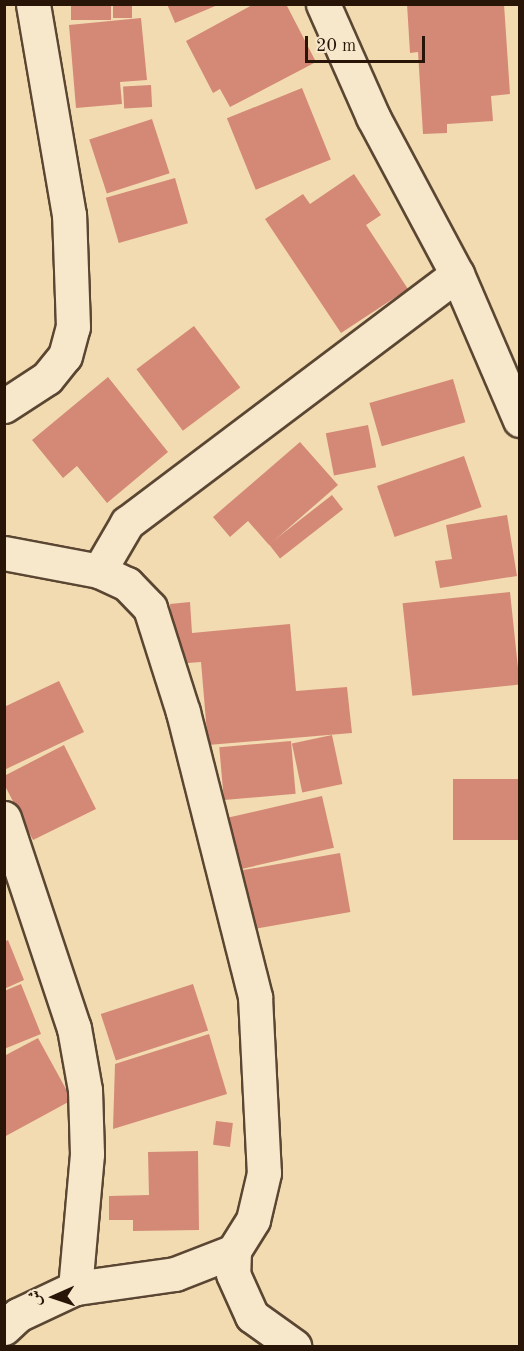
<!DOCTYPE html>
<meta charset="utf-8">
<style>
body{margin:0}
#map{position:relative;width:524px;height:1351px;overflow:hidden;background:#f2dbb1;font-family:"Old Standard TT",Amiri,serif}
div>[style]{position:absolute}
.building>*{inset:0;background:#d48977;transform-origin:0 0}
.roads{filter:drop-shadow(2px 0 #5a4632) drop-shadow(-2px 0 #5a4632) drop-shadow(0 2px #5a4632) drop-shadow(0 -2px #5a4632)}
.minor>*{height:33px;margin:-16.5px;padding:0 16.5px;transform-origin:16.5px;border-radius:16.5px;background:#f7e8cc}
span{translate:-50% -50%;white-space:nowrap;text-align:center;line-height:1.15;-webkit-text-stroke:4.5px #f7e8cc;paint-order:stroke}
.frame{position:absolute;inset:0;border:6px solid #281508;pointer-events:none}
.north{position:absolute;left:24px;top:1267px;width:60px;height:60px;-webkit-text-stroke:4px #f7e8cc;paint-order:stroke;rotate:267deg;font-size:16px;font-weight:700;line-height:24px;text-align:center;color:#281508}
.north::after{content:'';display:block;margin:auto;width:21px;height:27px;background:#281508;clip-path:polygon(50% 0,100% 100%,50% 72%,0 100%)}
.scale{position:absolute;left:305px;top:36px;width:120px;height:27px;box-sizing:border-box;border:3px solid #281508;border-top:0;padding-left:8px;font-size:18px;line-height:21px;white-space:nowrap;color:#281508;-webkit-text-stroke:4px #f7e8cc;paint-order:stroke}
</style>
<div id="map">
<div class="building">
<i style="left:113px;top:4px;width:19px;height:14px"></i>
<i style="clip-path:polygon(167px 4px,220px 4px,175px 23px)"></i>
<i style="clip-path:polygon(254px 4px,286px 4px,316px 62px,230px 107px,220px 89px,213px 93px,186px 41px)"></i>
<i style="clip-path:polygon(407px 4px,504px 4px,510px 94px,491px 96px,493px 121px,447px 124px,447px 133px,423px 134px,418px 52px,410px 53px)"></i>
<i style="left:71px;top:5px;width:40px;height:15px"></i>
<i style="clip-path:polygon(141px 18px,147px 80px,120px 82px,122px 104px,76px 108px,69px 25px)"></i>
<i style="left:151px;top:85px;width:22px;height:28px;rotate:87deg"></i>
<i style="left:302px;top:88px;width:77px;height:81px;rotate:68deg"></i>
<i style="left:152px;top:119px;width:57px;height:66px;rotate:72deg"></i>
<i style="clip-path:polygon(354px 174px,381px 215px,366px 225px,408px 289px,341px 333px,265px 219px,303px 194px,310px 204px)"></i>
<i style="left:175px;top:178px;width:47px;height:72px;rotate:74deg"></i>
<i style="left:194px;top:326px;width:77px;height:72px;rotate:53deg"></i>
<i style="clip-path:polygon(108px 377px,168px 452px,107px 503px,77px 466px,63px 478px,32px 440px)"></i>
<i style="left:453px;top:379px;width:45px;height:87px;rotate:74deg"></i>
<i style="left:368px;top:425px;width:43px;height:43px;rotate:79deg"></i>
<i style="clip-path:polygon(300px 442px,338px 485px,269px 545px,248px 521px,230px 537px,213px 517px)"></i>
<i style="left:464px;top:456px;width:54px;height:92px;rotate:71deg"></i>
<i style="left:332px;top:495px;width:18px;height:80px;rotate:52deg"></i>
<i style="clip-path:polygon(507px 515px,517px 576px,440px 588px,435px 561px,452px 559px,446px 525px)"></i>
<i style="left:510px;top:592px;width:93px;height:108px;rotate:84deg"></i>
<i style="clip-path:polygon(190px 602px,192px 633px,290px 624px,296px 691px,347px 687px,352px 733px,208px 745px,201px 662px,175px 664px,170px 604px)"></i>
<i style="clip-path:polygon(59px 681px,84px 732px,4px 770px,4px 707px)"></i>
<i style="left:332px;top:735px;width:50px;height:41px;rotate:78deg"></i>
<i style="left:291px;top:741px;width:53px;height:72px;rotate:85deg"></i>
<i style="clip-path:polygon(64px 745px,96px 809px,33px 840px,4px 784px,4px 776px)"></i>
<i style="left:520px;top:779px;width:61px;height:67px;rotate:90deg"></i>
<i style="left:322px;top:796px;width:53px;height:97px;rotate:77deg"></i>
<i style="left:340px;top:853px;width:60px;height:101px;rotate:80deg"></i>
<i style="clip-path:polygon(8px 940px,24px 980px,4px 989px,4px 942px)"></i>
<i style="clip-path:polygon(21px 984px,41px 1034px,4px 1049px,4px 991px)"></i>
<i style="left:193px;top:984px;width:49px;height:97px;rotate:72deg"></i>
<i style="clip-path:polygon(209px 1034px,227px 1094px,113px 1129px,115px 1064px)"></i>
<i style="clip-path:polygon(38px 1038px,72px 1100px,4px 1137px,4px 1056px)"></i>
<i style="left:216px;top:1121px;width:17px;height:24px;rotate:7deg"></i>
<i style="clip-path:polygon(198px 1151px,199px 1230px,133px 1231px,133px 1220px,109px 1220px,109px 1196px,149px 1195px,148px 1152px)"></i>
</div>
<div class="roads">
<div class="minor">
<i style="left:323px;top:4px;width:124px;rotate:66.1deg"></i>
<i style="left:373px;top:117px;width:178px;rotate:61.9deg"></i>
<i style="left:457px;top:274px;width:159px;rotate:66.7deg"></i>
<i style="left:4px;top:406px;width:51px;rotate:-33.1deg"></i>
<i style="left:47px;top:378px;width:28px;rotate:-51deg"></i>
<i style="left:65px;top:356px;width:30px;rotate:-75deg"></i>
<i style="left:73px;top:327px;width:112px;rotate:-92deg"></i>
<i style="left:69px;top:215px;width:214px;rotate:-99.7deg"></i>
<i style="left:4px;top:553px;width:97px;rotate:10.7deg"></i>
<i style="left:99px;top:571px;width:31px;rotate:25deg"></i>
<i style="left:127px;top:584px;width:33px;rotate:46deg"></i>
<i style="left:150px;top:608px;width:109px;rotate:72.4deg"></i>
<i style="left:183px;top:712px;width:294px;rotate:75.8deg"></i>
<i style="left:255px;top:997px;width:176px;rotate:87.1deg"></i>
<i style="left:264px;top:1173px;width:48px;rotate:103.2deg"></i>
<i style="left:253px;top:1220px;width:36px;rotate:122deg"></i>
<i style="left:234px;top:1251px;width:63px;rotate:158.7deg"></i>
<i style="left:175px;top:1274px;width:101px;rotate:172deg"></i>
<i style="left:75px;top:1288px;width:63px;rotate:154.7deg"></i>
<i style="left:18px;top:1315px;width:19px;rotate:137deg"></i>
<i style="left:99px;top:571px;width:56px;rotate:-59.7deg"></i>
<i style="left:127px;top:523px;width:413px;rotate:-37deg"></i>
<i style="left:4px;top:818px;width:221px;rotate:71.6deg"></i>
<i style="left:74px;top:1028px;width:63px;rotate:79.9deg"></i>
<i style="left:85px;top:1090px;width:64px;rotate:88.2deg"></i>
<i style="left:87px;top:1154px;width:135px;rotate:95.1deg"></i>
<i style="left:234px;top:1251px;width:23px;rotate:92deg"></i>
<i style="left:233px;top:1274px;width:46px;rotate:65.7deg"></i>
<i style="left:252px;top:1316px;width:52px;rotate:35.5deg"></i>
</div>
</div>
<div class="frame"></div>
<div class="north">ش</div>
<div class="scale">20 m</div>
</div>
